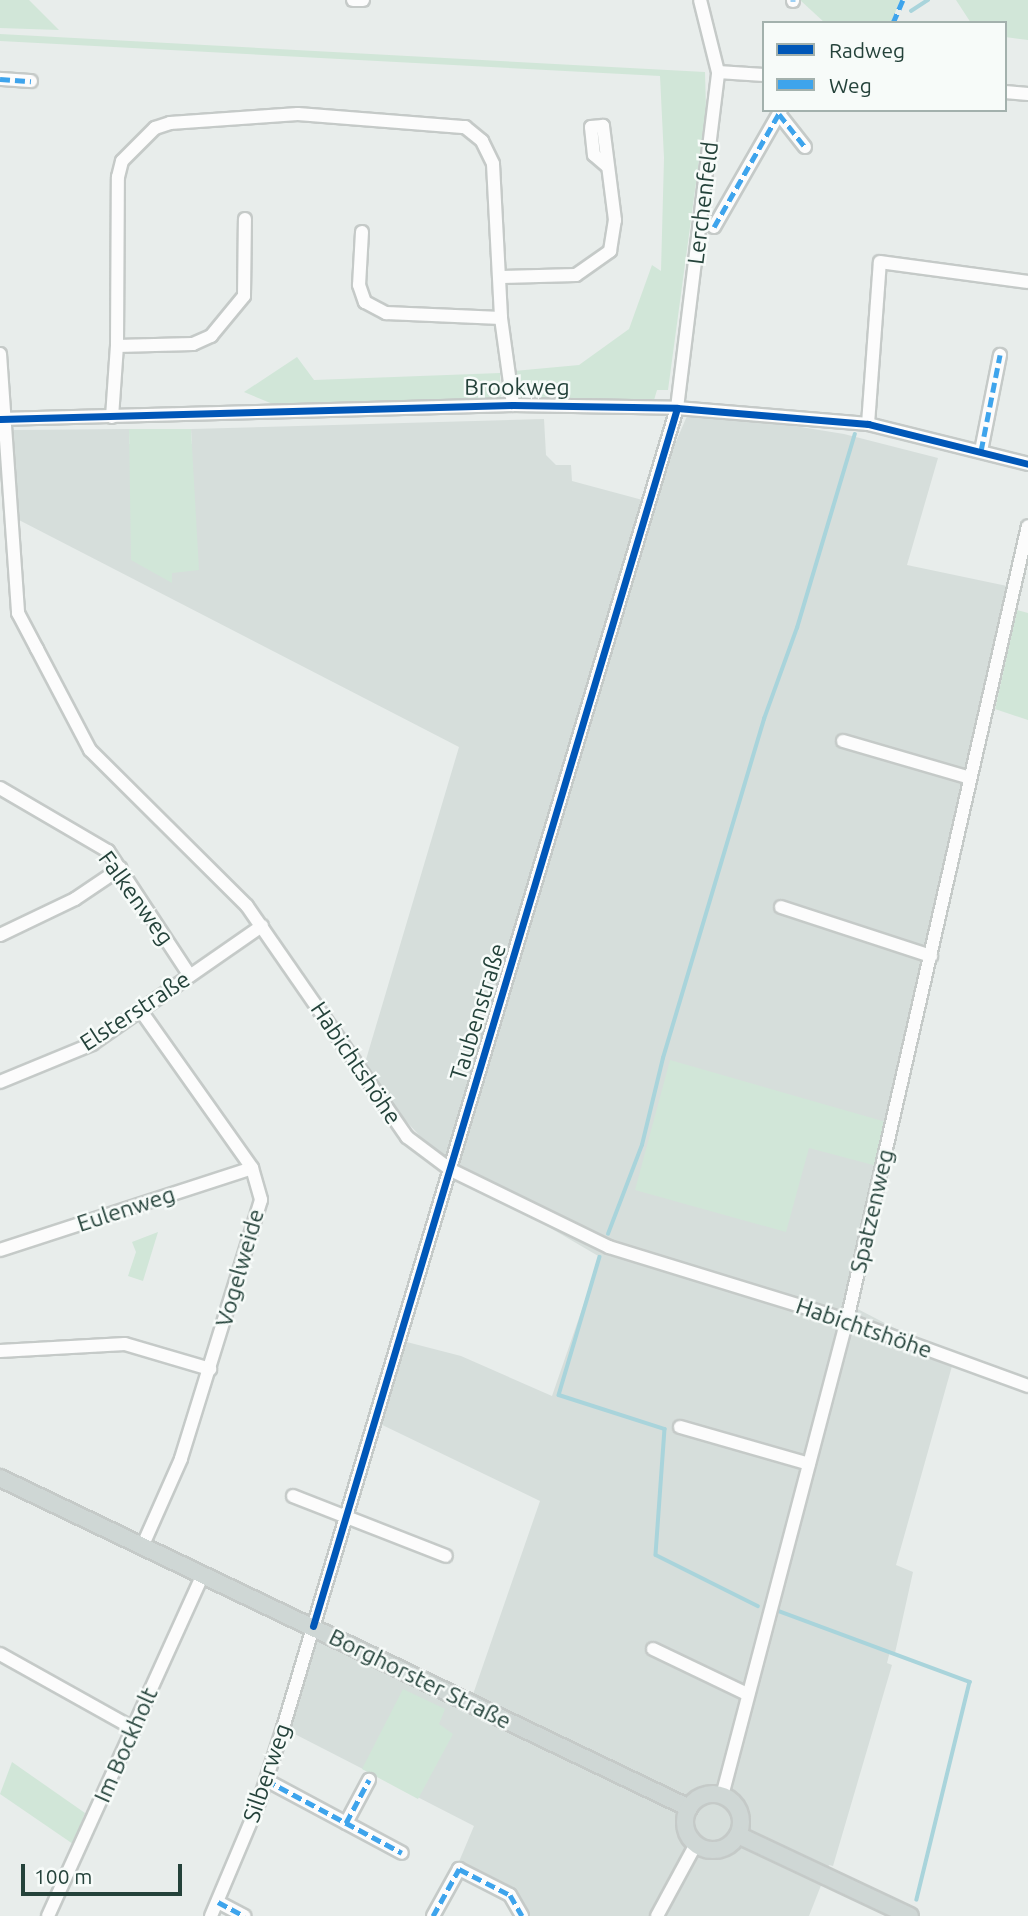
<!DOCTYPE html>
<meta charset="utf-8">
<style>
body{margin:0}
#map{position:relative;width:1028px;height:1916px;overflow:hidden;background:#e8edeb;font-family:Ubuntu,sans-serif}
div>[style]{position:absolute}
.built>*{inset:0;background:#d6dedb}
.green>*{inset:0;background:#d1e6d8}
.stream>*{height:3.5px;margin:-1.75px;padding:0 1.75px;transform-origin:1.75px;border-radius:1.75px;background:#a9d4db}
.roads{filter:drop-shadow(2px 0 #c5cac8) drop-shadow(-2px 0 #c5cac8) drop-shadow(0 2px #c5cac8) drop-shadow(0 -2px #c5cac8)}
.minor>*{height:12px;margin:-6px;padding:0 6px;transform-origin:6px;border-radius:6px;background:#fcfcfc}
.major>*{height:16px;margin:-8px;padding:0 8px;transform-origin:8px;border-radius:8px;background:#cfd7d5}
.major>.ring{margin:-8px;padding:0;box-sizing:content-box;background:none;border:16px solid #cfd7d5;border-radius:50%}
.quiet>*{height:5px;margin-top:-2.5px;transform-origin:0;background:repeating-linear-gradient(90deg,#3ea4ec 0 10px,transparent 0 15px)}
.cycleway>*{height:7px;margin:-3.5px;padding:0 3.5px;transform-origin:3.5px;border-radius:3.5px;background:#0057b8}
span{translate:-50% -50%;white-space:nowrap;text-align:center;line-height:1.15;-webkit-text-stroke:5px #f7fbf9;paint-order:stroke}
.street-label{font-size:23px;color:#24423a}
.legend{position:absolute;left:762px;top:21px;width:245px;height:91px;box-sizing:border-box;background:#f7fbf9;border:2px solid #a3b1ad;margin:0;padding:9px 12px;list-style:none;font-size:21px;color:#24423a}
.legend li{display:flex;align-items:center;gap:14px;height:35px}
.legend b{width:35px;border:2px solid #a3b1ad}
.scale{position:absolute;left:21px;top:1864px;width:161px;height:32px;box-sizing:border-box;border:4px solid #24423a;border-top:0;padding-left:9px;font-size:21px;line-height:24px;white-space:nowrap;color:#24423a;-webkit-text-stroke:5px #f7fbf9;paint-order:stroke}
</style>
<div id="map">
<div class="built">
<i style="clip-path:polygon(690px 409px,844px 434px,938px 458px,907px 565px,1007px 586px,1004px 599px,1010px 602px,850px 1305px,954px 1359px,896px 1565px,913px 1572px,895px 1653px,890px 1651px,887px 1663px,892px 1665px,833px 1866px,829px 1865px,809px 1916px,530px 1916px,525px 1904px,458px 1864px,474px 1826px,283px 1728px,313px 1626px,470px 1703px,540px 1501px,374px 1421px,399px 1340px,461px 1356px,552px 1396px,600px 1257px,451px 1170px,362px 1073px,459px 747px,17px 519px,15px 471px,8px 444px,14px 444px,14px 430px,129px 429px,129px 444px,192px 444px,191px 429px,544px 419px,546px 455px,556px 465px,571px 465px,572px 481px,650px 502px)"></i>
</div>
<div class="green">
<i style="clip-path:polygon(0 0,29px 0,59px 30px,0 28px)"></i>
<i style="clip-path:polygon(800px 0,900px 0,891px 23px,825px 23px)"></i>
<i style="clip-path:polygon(956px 0,1028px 0,1028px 40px,1005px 37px,1005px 23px,971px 23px)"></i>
<i style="clip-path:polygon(0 34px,705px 72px,706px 109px,668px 390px,657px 390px,652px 407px,513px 405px,514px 371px,579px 365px,629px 329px,652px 265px,661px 271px,664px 158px,660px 76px,0 41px)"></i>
<i style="clip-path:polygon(297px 357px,314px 380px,500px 373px,501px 406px,292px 412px,244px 392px)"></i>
<i style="clip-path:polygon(129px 429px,191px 429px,199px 570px,172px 573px,172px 583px,131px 560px)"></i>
<i style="clip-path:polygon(1017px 610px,1028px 613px,1028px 720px,995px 709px)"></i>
<i style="clip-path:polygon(670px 1060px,886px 1122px,877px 1166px,809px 1148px,786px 1232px,635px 1190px)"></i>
<i style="clip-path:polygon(158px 1232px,143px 1281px,128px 1276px,136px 1252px,132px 1242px)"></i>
<i style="clip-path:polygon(403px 1689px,445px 1709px,439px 1724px,453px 1734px,418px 1799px,362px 1769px)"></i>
<i style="clip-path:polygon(12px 1762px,85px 1813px,73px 1844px,0 1794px)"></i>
</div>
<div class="stream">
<i style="left:911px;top:11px;width:20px;rotate:-33deg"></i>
<i style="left:608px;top:1234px;width:95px;rotate:-69.1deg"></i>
<i style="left:642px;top:1145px;width:89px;rotate:-76.4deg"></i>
<i style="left:663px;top:1058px;width:354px;rotate:-73.4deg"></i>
<i style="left:764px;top:719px;width:97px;rotate:-70.1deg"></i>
<i style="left:797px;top:628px;width:202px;rotate:-73.4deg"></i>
<i style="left:600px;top:1257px;width:144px;rotate:106.5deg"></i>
<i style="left:559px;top:1395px;width:111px;rotate:17.8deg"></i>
<i style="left:665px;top:1429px;width:126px;rotate:94.1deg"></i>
<i style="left:656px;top:1555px;width:114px;rotate:26.6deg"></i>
<i style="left:773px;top:1609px;width:210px;rotate:20.3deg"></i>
<i style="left:970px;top:1682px;width:224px;rotate:103.7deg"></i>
</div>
<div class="roads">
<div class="minor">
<i style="left:353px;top:0;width:10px"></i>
<i style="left:793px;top:0;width:1px;rotate:90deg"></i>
<i style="left:718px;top:72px;width:46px;rotate:3.7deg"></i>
<i style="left:0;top:79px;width:31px;rotate:4deg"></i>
<i style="left:1005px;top:92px;width:23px;rotate:5deg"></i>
<i style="left:779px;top:114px;width:42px;rotate:51.8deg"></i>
<i style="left:714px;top:227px;width:135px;rotate:-60.2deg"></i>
<i style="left:362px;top:232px;width:53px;rotate:93.2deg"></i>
<i style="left:359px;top:285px;width:18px;rotate:71deg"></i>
<i style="left:365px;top:302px;width:24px;rotate:28deg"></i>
<i style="left:386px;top:313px;width:115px;rotate:2.5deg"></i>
<i style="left:502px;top:277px;width:74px;rotate:-1.5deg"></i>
<i style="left:576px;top:275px;width:42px;rotate:-35.2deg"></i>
<i style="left:610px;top:251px;width:31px;rotate:-81deg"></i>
<i style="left:615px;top:220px;width:95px;rotate:-97.3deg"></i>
<i style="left:603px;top:126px;width:12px;rotate:175deg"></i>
<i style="left:591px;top:127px;width:28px;rotate:84deg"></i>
<i style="left:594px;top:155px;width:16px;rotate:40deg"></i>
<i style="left:117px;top:346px;width:76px;rotate:-1.5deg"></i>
<i style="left:193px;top:344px;width:20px;rotate:-24deg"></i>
<i style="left:211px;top:336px;width:52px;rotate:-50.5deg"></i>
<i style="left:244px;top:296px;width:77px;rotate:-89.3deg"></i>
<i style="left:0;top:354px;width:260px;rotate:86deg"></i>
<i style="left:18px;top:613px;width:41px;rotate:62.2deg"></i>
<i style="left:37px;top:649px;width:114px;rotate:62.3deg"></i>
<i style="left:90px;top:750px;width:221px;rotate:44.8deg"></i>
<i style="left:247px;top:906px;width:281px;rotate:55.3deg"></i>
<i style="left:407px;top:1137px;width:55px;rotate:36.9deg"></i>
<i style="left:451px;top:1170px;width:176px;rotate:26deg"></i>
<i style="left:609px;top:1247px;width:249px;rotate:17.1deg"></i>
<i style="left:847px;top:1320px;width:193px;rotate:20deg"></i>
<i style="left:112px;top:417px;width:71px;rotate:-86deg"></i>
<i style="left:117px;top:346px;width:169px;rotate:-89.7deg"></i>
<i style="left:118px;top:177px;width:16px;rotate:-76deg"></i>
<i style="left:122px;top:161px;width:47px;rotate:-45deg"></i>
<i style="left:155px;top:128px;width:16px;rotate:-18deg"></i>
<i style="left:170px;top:123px;width:128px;rotate:-4deg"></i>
<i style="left:298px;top:114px;width:168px;rotate:4.5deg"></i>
<i style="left:465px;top:127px;width:22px;rotate:39deg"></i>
<i style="left:482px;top:141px;width:25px;rotate:64deg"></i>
<i style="left:493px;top:164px;width:154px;rotate:87deg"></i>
<i style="left:501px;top:318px;width:88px;rotate:82.1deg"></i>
<i style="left:0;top:419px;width:513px;rotate:-1.56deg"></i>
<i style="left:513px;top:405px;width:164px;rotate:1deg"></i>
<i style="left:677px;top:408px;width:192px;rotate:4.8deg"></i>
<i style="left:868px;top:424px;width:165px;rotate:14deg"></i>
<i style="left:868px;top:424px;width:162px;rotate:-85.8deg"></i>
<i style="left:880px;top:262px;width:149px;rotate:7.7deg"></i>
<i style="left:981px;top:451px;width:98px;rotate:-78.8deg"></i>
<i style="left:843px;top:741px;width:132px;rotate:16.2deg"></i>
<i style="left:0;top:788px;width:125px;rotate:30.3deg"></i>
<i style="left:108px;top:851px;width:149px;rotate:56.7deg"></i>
<i style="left:781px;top:907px;width:158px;rotate:18.1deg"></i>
<i style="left:0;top:935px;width:83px;rotate:-25.6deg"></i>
<i style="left:75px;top:899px;width:55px;rotate:-34deg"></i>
<i style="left:141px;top:1011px;width:192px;rotate:54.7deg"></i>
<i style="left:252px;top:1168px;width:33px;rotate:74deg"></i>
<i style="left:261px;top:1200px;width:271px;rotate:107.2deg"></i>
<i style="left:181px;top:1459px;width:96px;rotate:113.9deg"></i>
<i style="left:0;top:1082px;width:100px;rotate:-22.4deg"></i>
<i style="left:92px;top:1044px;width:207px;rotate:-34.8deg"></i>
<i style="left:0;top:1250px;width:265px;rotate:-18deg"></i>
<i style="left:0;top:1351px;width:125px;rotate:-3.2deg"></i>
<i style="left:125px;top:1344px;width:89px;rotate:16.4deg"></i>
<i style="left:680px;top:1427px;width:134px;rotate:16deg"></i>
<i style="left:293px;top:1496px;width:164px;rotate:21.4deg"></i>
<i style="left:653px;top:1649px;width:104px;rotate:25.6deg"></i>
<i style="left:0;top:1654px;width:154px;rotate:29.2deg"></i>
<i style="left:266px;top:1780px;width:154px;rotate:28.2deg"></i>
<i style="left:722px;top:1796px;width:492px;rotate:-75.3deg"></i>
<i style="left:847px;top:1320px;width:814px;rotate:-77.16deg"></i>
<i style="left:346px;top:1823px;width:49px;rotate:-61.9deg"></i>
<i style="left:218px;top:1902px;width:30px;rotate:28deg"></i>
<i style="left:48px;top:1916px;width:375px;rotate:-65.6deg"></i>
<i style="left:211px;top:1916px;width:121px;rotate:-67.1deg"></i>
<i style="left:258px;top:1805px;width:81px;rotate:-72deg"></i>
<i style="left:283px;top:1728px;width:1378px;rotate:-73.38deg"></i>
<i style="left:677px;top:408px;width:338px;rotate:-83deg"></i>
<i style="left:718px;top:72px;width:74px;rotate:-104deg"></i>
<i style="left:433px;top:1916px;width:54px;rotate:-61deg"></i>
<i style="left:459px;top:1869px;width:57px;rotate:27deg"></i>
<i style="left:510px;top:1895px;width:24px;rotate:60deg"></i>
<i style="left:657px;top:1916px;width:82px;rotate:-61.6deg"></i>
</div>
<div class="major">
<i style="left:0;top:1478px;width:764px;rotate:25.59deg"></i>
<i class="ring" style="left:685px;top:1794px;width:40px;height:40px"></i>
<i style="left:738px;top:1835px;width:190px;rotate:25.2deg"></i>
</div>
</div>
<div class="quiet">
<i style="left:793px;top:0;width:1px;rotate:90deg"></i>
<i style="left:893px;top:23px;width:25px;rotate:-67deg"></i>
<i style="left:0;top:79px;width:31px;rotate:4deg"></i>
<i style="left:779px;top:114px;width:42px;rotate:51.8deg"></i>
<i style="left:714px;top:227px;width:135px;rotate:-60.2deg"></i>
<i style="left:981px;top:451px;width:98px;rotate:-78.8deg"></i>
<i style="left:266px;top:1780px;width:154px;rotate:28.2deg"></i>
<i style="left:346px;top:1823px;width:49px;rotate:-61.9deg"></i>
<i style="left:218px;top:1902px;width:30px;rotate:28deg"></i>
<i style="left:433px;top:1916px;width:54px;rotate:-61deg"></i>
<i style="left:459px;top:1869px;width:57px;rotate:27deg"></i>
<i style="left:510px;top:1895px;width:24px;rotate:60deg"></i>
</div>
<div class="cycleway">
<i style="left:0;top:419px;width:513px;rotate:-1.56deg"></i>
<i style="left:513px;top:405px;width:164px;rotate:1deg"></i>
<i style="left:677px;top:408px;width:192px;rotate:4.8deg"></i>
<i style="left:868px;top:424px;width:165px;rotate:14deg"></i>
<i style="left:313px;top:1626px;width:1271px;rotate:-73.36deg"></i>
</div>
<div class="street-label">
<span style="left:703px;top:203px;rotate:-83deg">Lerchenfeld</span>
<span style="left:517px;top:387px">Brookweg</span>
<span style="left:136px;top:898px;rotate:54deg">Falkenweg</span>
<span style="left:135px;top:1011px;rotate:-33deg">Elsterstraße</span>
<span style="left:478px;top:1012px;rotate:-73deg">Taubenstraße</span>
<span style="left:356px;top:1063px;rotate:56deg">Habichtshöhe</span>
<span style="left:126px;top:1209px;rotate:-18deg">Eulenweg</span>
<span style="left:872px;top:1211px;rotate:-77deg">Spatzenweg</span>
<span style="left:240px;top:1268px;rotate:-74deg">Vogelweide</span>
<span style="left:864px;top:1328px;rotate:19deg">Habichtshöhe</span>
<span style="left:420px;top:1679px;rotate:26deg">Borghorster Straße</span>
<span style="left:126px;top:1745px;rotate:-66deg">Im Bockholt</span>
<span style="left:267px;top:1773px;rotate:-71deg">Silberweg</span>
</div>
<ul class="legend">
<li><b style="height:9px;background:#0057b8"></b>Radweg</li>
<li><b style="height:9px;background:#3ea4ec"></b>Weg</li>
</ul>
<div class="scale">100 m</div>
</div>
